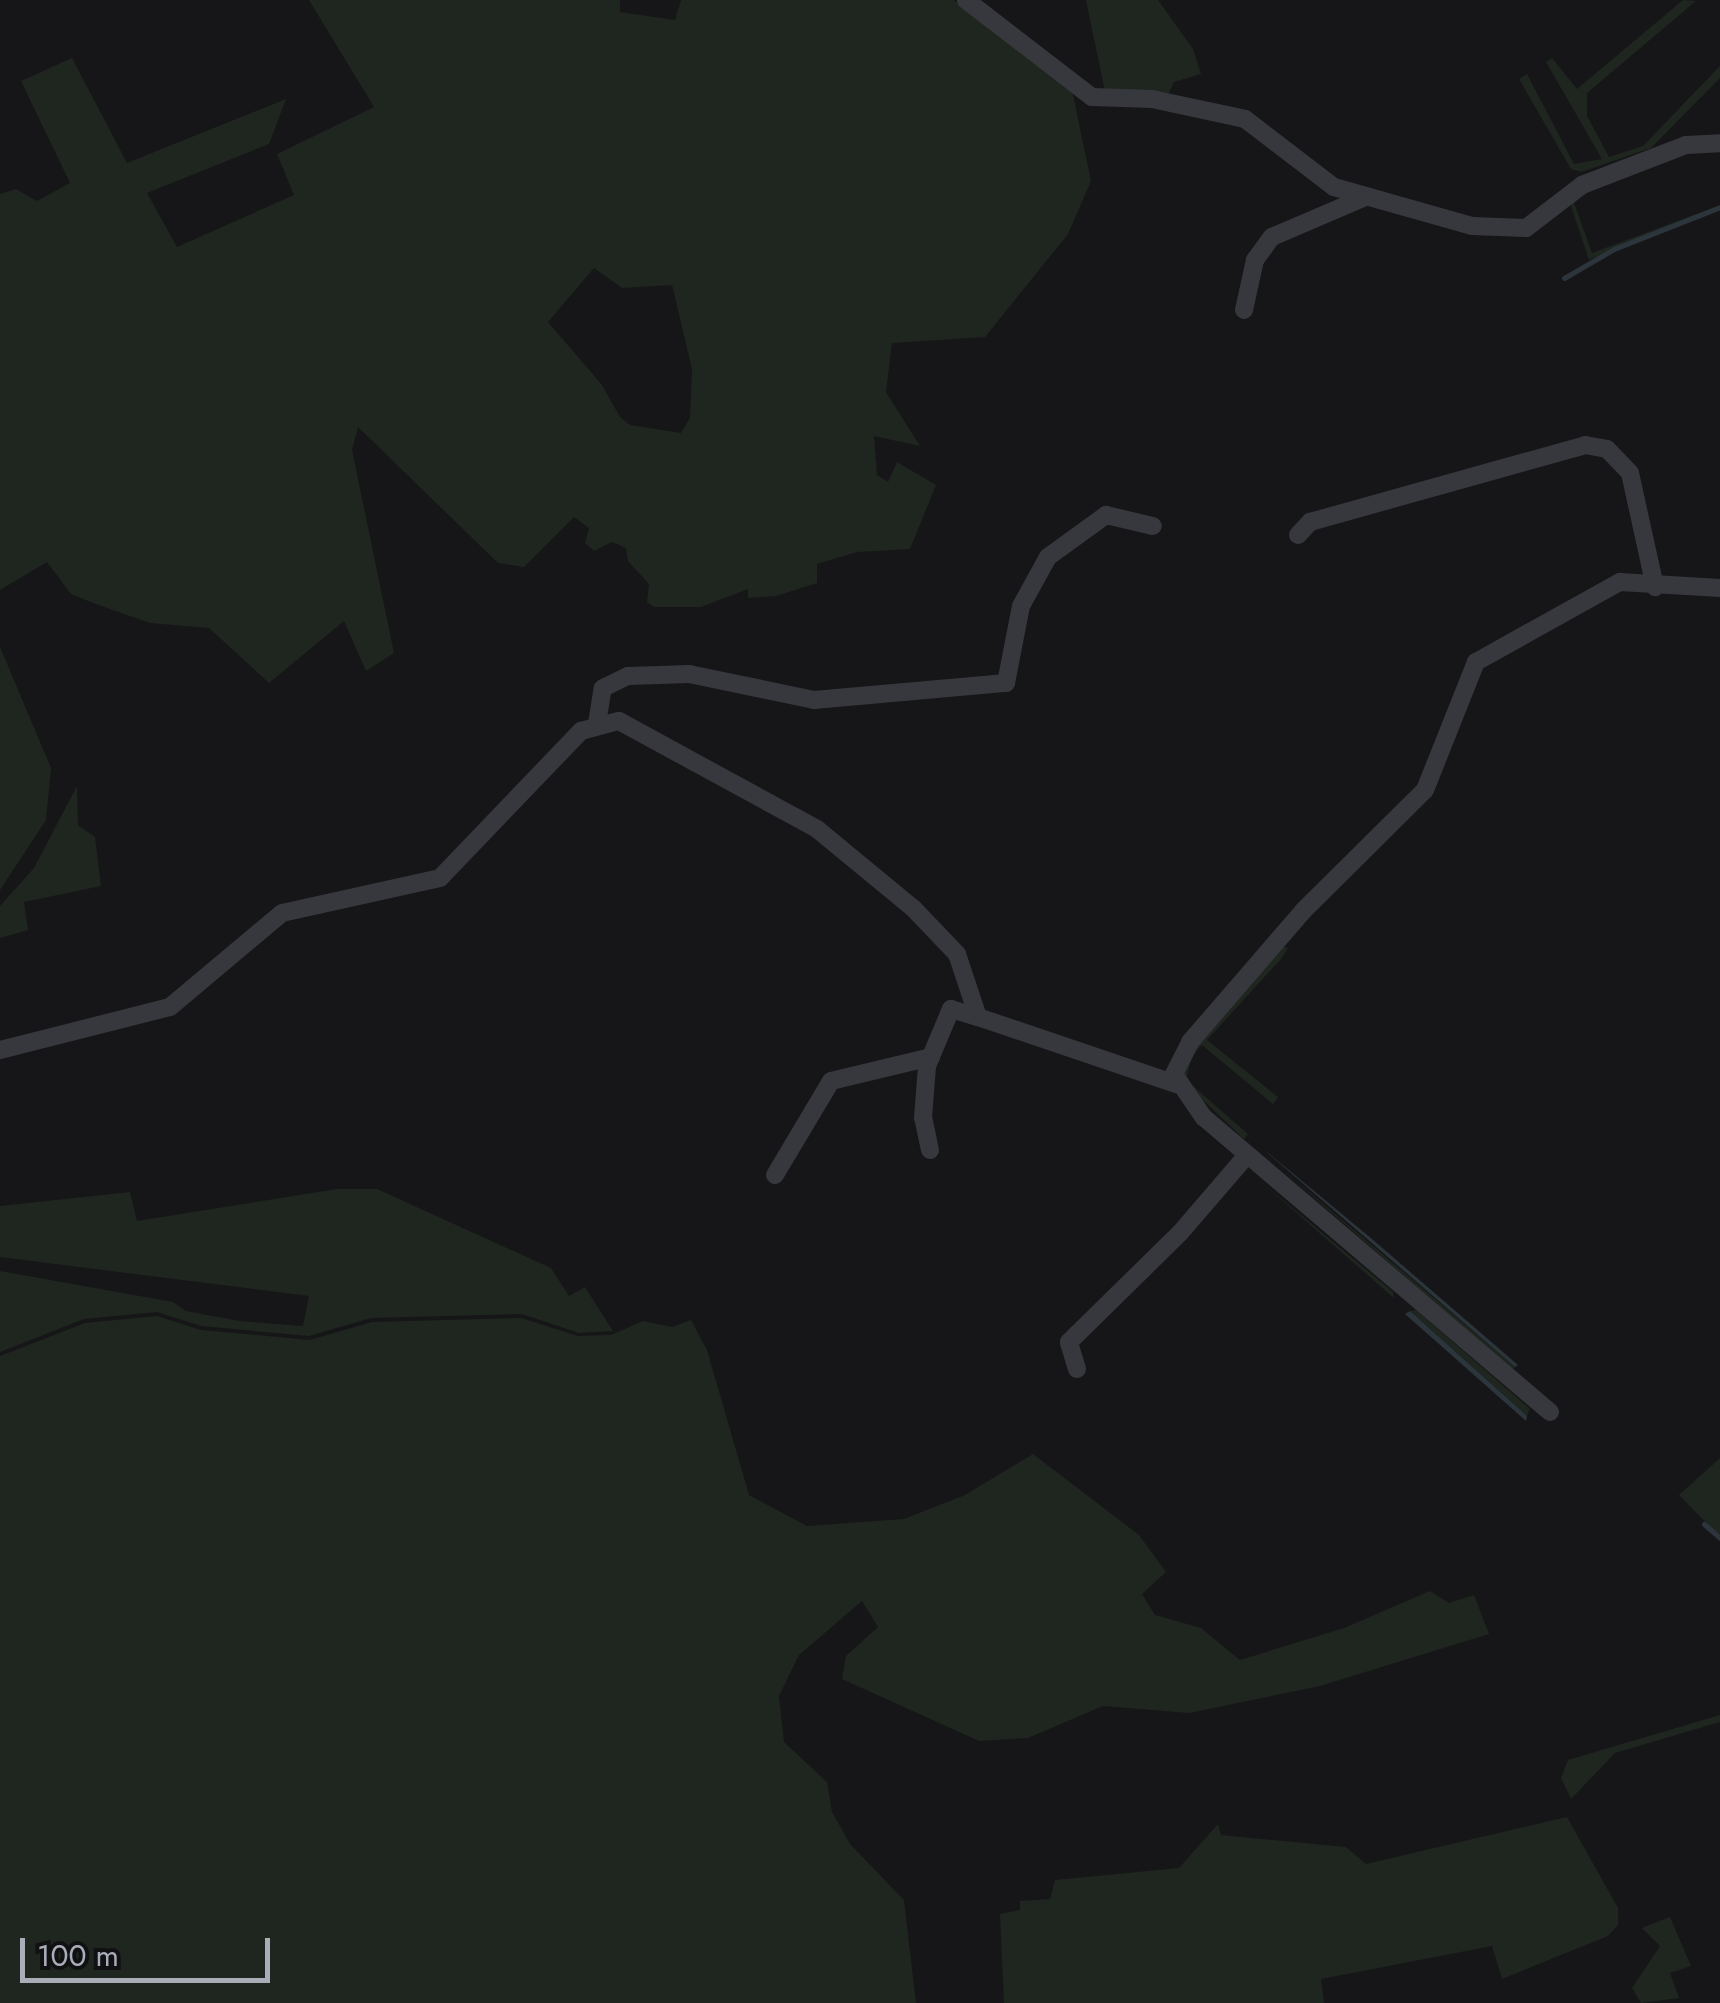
<!DOCTYPE html>
<style>
body{margin:0}
#map{position:relative;width:1720px;height:2003px;overflow:hidden;background:#161618;font-family:Jost,sans-serif}
div>[style]{position:absolute}
.green>*{inset:0;background:#1e261f}
.water>*{inset:0;background:#2c353c}
.stream>*{height:5px;margin:-2.5px;padding:0 2.5px;transform-origin:2.5px;border-radius:2.5px;background:#2c353c}
.minor>*{height:18px;margin:-9px;padding:0 9px;transform-origin:9px;border-radius:9px;background:#37383d}
span{translate:-50% -50%;white-space:nowrap;text-align:center;line-height:1.15;-webkit-text-stroke:8px #111113;paint-order:stroke}
.scale{position:absolute;left:20px;top:1938px;width:250px;height:45px;box-sizing:border-box;border:5px solid #a8adb8;border-top:0;padding-left:12px;font-size:30px;line-height:35px;white-space:nowrap;color:#a8adb8;-webkit-text-stroke:8px #111113;paint-order:stroke}
</style>
<div id="map">
<div class="green">
<i style="clip-path:polygon(evenodd,309px 0,620px 0,620px 12px,675px 20px,681px 0,954px 0,1072px 90px,1091px 181px,1068px 234px,985px 337px,892px 343px,886px 392px,920px 446px,874px 436px,877px 475px,888px 482px,897px 462px,936px 485px,910px 549px,857px 552px,817px 564px,817px 583px,776px 596px,748px 598px,748px 589px,701px 607px,654px 607px,647px 602px,649px 584px,628px 561px,626px 548px,612px 542px,594px 551px,585px 543px,589px 528px,574px 517px,524px 567px,498px 563px,358px 427px,352px 450px,394px 653px,366px 671px,344px 621px,269px 683px,209px 628px,150px 623px,93px 603px,71px 594px,47px 562px,0 590px,0 194px,16px 189px,37px 201px,70px 183px,21px 81px,72px 58px,127px 163px,286px 99px,269px 144px,147px 193px,177px 247px,294px 195px,277px 154px,374px 107px,309px 0,594px 268px,622px 288px,672px 285px,692px 369px,690px 418px,681px 433px,630px 425px,620px 417px,602px 385px,548px 322px,594px 268px)"></i>
<i style="clip-path:polygon(1086px 0,1158px 0,1193px 49px,1201px 74px,1174px 82px,1167px 97px,1105px 92px)"></i>
<i style="clip-path:polygon(1683px 0,1696px 1px,1587px 93px,1587px 116px,1609px 157px,1643px 146px,1720px 66px,1720px 78px,1651px 148px,1581px 172px,1571px 169px,1519px 79px,1527px 74px,1574px 164px,1602px 159px,1546px 62px,1552px 58px,1577px 89px)"></i>
<i style="clip-path:polygon(1581px 196px,1574px 203px,1592px 253px,1720px 205px,1589px 260px,1569px 200px)"></i>
<i style="clip-path:polygon(0 647px,51px 768px,46px 820px,0 890px)"></i>
<i style="clip-path:polygon(77px 786px,78px 825px,95px 837px,101px 886px,24px 902px,28px 930px,0 938px,0 906px,34px 868px)"></i>
<i style="clip-path:polygon(1282px 946px,1288px 948px,1281px 959px,1207px 1040px,1278px 1097px,1273px 1104px,1202px 1045px,1192px 1055px,1186px 1080px,1248px 1134px,1244px 1139px,1183px 1081px,1189px 1054px)"></i>
<i style="clip-path:polygon(1261px 1151px,1515px 1367px,1512px 1370px)"></i>
<i style="clip-path:polygon(1253px 1175px,1393px 1292px,1394px 1298px)"></i>
<i style="clip-path:polygon(337px 1189px,377px 1189px,551px 1268px,569px 1296px,585px 1287px,613px 1331px,579px 1333px,522px 1314px,371px 1318px,309px 1336px,201px 1326px,157px 1312px,84px 1319px,0 1352px,0 1271px,173px 1302px,186px 1311px,239px 1321px,303px 1326px,309px 1296px,0 1257px,0 1206px,130px 1192px,137px 1221px)"></i>
<i style="clip-path:polygon(1416px 1310px,1530px 1409px,1527px 1416px,1410px 1311px)"></i>
<i style="clip-path:polygon(157px 1316px,201px 1330px,310px 1340px,372px 1322px,521px 1318px,578px 1336px,611px 1335px,643px 1321px,672px 1327px,691px 1320px,707px 1350px,749px 1495px,807px 1526px,904px 1519px,965px 1495px,1033px 1454px,1139px 1535px,1166px 1572px,1142px 1594px,1155px 1615px,1201px 1628px,1240px 1660px,1344px 1628px,1430px 1591px,1449px 1603px,1474px 1595px,1489px 1634px,1320px 1686px,1189px 1713px,1103px 1706px,1028px 1738px,979px 1741px,842px 1679px,846px 1656px,878px 1627px,862px 1601px,799px 1655px,779px 1696px,784px 1742px,827px 1782px,832px 1812px,850px 1844px,904px 1900px,916px 2003px,0 2003px,0 1356px,85px 1323px)"></i>
<i style="clip-path:polygon(1720px 1458px,1720px 1537px,1679px 1495px)"></i>
<i style="clip-path:polygon(1720px 1715px,1720px 1722px,1615px 1753px,1571px 1799px,1561px 1778px,1568px 1760px)"></i>
<i style="clip-path:polygon(1567px 1817px,1618px 1908px,1618px 1925px,1608px 1936px,1502px 1979px,1492px 1946px,1321px 1979px,1324px 2003px,1004px 2003px,1000px 1914px,1020px 1910px,1020px 1901px,1050px 1899px,1055px 1880px,1179px 1868px,1218px 1824px,1221px 1835px,1346px 1847px,1366px 1864px)"></i>
<i style="clip-path:polygon(1670px 1917px,1691px 1966px,1670px 1973px,1679px 1998px,1641px 2003px,1632px 1988px,1660px 1946px,1642px 1928px)"></i>
</div>
<div class="water">
<i style="clip-path:polygon(1262px 1148px,1372px 1239px,1518px 1365px,1515px 1367px)"></i>
<i style="clip-path:polygon(1410px 1311px,1527px 1416px,1526px 1421px,1405px 1314px)"></i>
</div>
<div class="stream">
<i style="left:1564px;top:278px;width:58px;rotate:-30.1deg"></i>
<i style="left:1614px;top:249px;width:114px;rotate:-21.6deg"></i>
<i style="left:1704px;top:1524px;width:21px;rotate:41deg"></i>
</div>
<div class="minor">
<i style="left:966px;top:0;width:159px;rotate:37.6deg"></i>
<i style="left:1092px;top:97px;width:60px;rotate:1.9deg"></i>
<i style="left:1152px;top:99px;width:95px;rotate:12.1deg"></i>
<i style="left:1245px;top:119px;width:112px;rotate:37.4deg"></i>
<i style="left:1334px;top:187px;width:143px;rotate:15.8deg"></i>
<i style="left:1472px;top:226px;width:54px;rotate:2.1deg"></i>
<i style="left:1526px;top:228px;width:71px;rotate:-37.5deg"></i>
<i style="left:1582px;top:185px;width:111px;rotate:-21deg"></i>
<i style="left:1686px;top:145px;width:34px;rotate:-3deg"></i>
<i style="left:1244px;top:310px;width:51px;rotate:-77.6deg"></i>
<i style="left:1255px;top:260px;width:29px;rotate:-54deg"></i>
<i style="left:1272px;top:237px;width:99px;rotate:-23.2deg"></i>
<i style="left:1298px;top:535px;width:18px;rotate:-47deg"></i>
<i style="left:1310px;top:522px;width:286px;rotate:-15.6deg"></i>
<i style="left:1585px;top:445px;width:22px;rotate:10deg"></i>
<i style="left:1607px;top:449px;width:33px;rotate:46deg"></i>
<i style="left:1630px;top:473px;width:117px;rotate:77.6deg"></i>
<i style="left:597px;top:724px;width:36px;rotate:-81deg"></i>
<i style="left:603px;top:688px;width:28px;rotate:-26deg"></i>
<i style="left:628px;top:676px;width:61px;rotate:-1.9deg"></i>
<i style="left:689px;top:674px;width:128px;rotate:11.7deg"></i>
<i style="left:814px;top:700px;width:193px;rotate:-5.1deg"></i>
<i style="left:1006px;top:683px;width:78px;rotate:-79deg"></i>
<i style="left:1021px;top:606px;width:56px;rotate:-61.1deg"></i>
<i style="left:1048px;top:557px;width:72px;rotate:-35.9deg"></i>
<i style="left:1106px;top:515px;width:48px;rotate:13.2deg"></i>
<i style="left:0;top:1050px;width:175px;rotate:-14.2deg"></i>
<i style="left:170px;top:1007px;width:146px;rotate:-40deg"></i>
<i style="left:282px;top:913px;width:162px;rotate:-12.5deg"></i>
<i style="left:440px;top:878px;width:204px;rotate:-46.2deg"></i>
<i style="left:581px;top:731px;width:39px;rotate:-15deg"></i>
<i style="left:619px;top:721px;width:226px;rotate:28.6deg"></i>
<i style="left:817px;top:829px;width:124px;rotate:39.5deg"></i>
<i style="left:913px;top:908px;width:64px;rotate:46.3deg"></i>
<i style="left:957px;top:954px;width:66px;rotate:71.6deg"></i>
<i style="left:978px;top:1017px;width:209px;rotate:18.7deg"></i>
<i style="left:930px;top:1150px;width:33px;rotate:-102deg"></i>
<i style="left:923px;top:1118px;width:52px;rotate:-85.6deg"></i>
<i style="left:927px;top:1066px;width:62px;rotate:-67.2deg"></i>
<i style="left:951px;top:1009px;width:28px;rotate:17deg"></i>
<i style="left:775px;top:1175px;width:109px;rotate:-59.2deg"></i>
<i style="left:831px;top:1081px;width:103px;rotate:-13.5deg"></i>
<i style="left:1077px;top:1369px;width:28px;rotate:-107deg"></i>
<i style="left:1069px;top:1342px;width:156px;rotate:-44.5deg"></i>
<i style="left:1180px;top:1233px;width:103px;rotate:-49.3deg"></i>
<i style="left:1550px;top:1412px;width:454px;rotate:-139.6deg"></i>
<i style="left:1204px;top:1118px;width:53px;rotate:-124.3deg"></i>
<i style="left:1174px;top:1074px;width:36px;rotate:-63deg"></i>
<i style="left:1190px;top:1042px;width:173px;rotate:-49.2deg"></i>
<i style="left:1303px;top:911px;width:172px;rotate:-44.8deg"></i>
<i style="left:1425px;top:790px;width:138px;rotate:-68.3deg"></i>
<i style="left:1476px;top:662px;width:165px;rotate:-29.1deg"></i>
<i style="left:1620px;top:582px;width:100px;rotate:3.4deg"></i>
</div>
<div class="scale">100 m</div>
</div>
